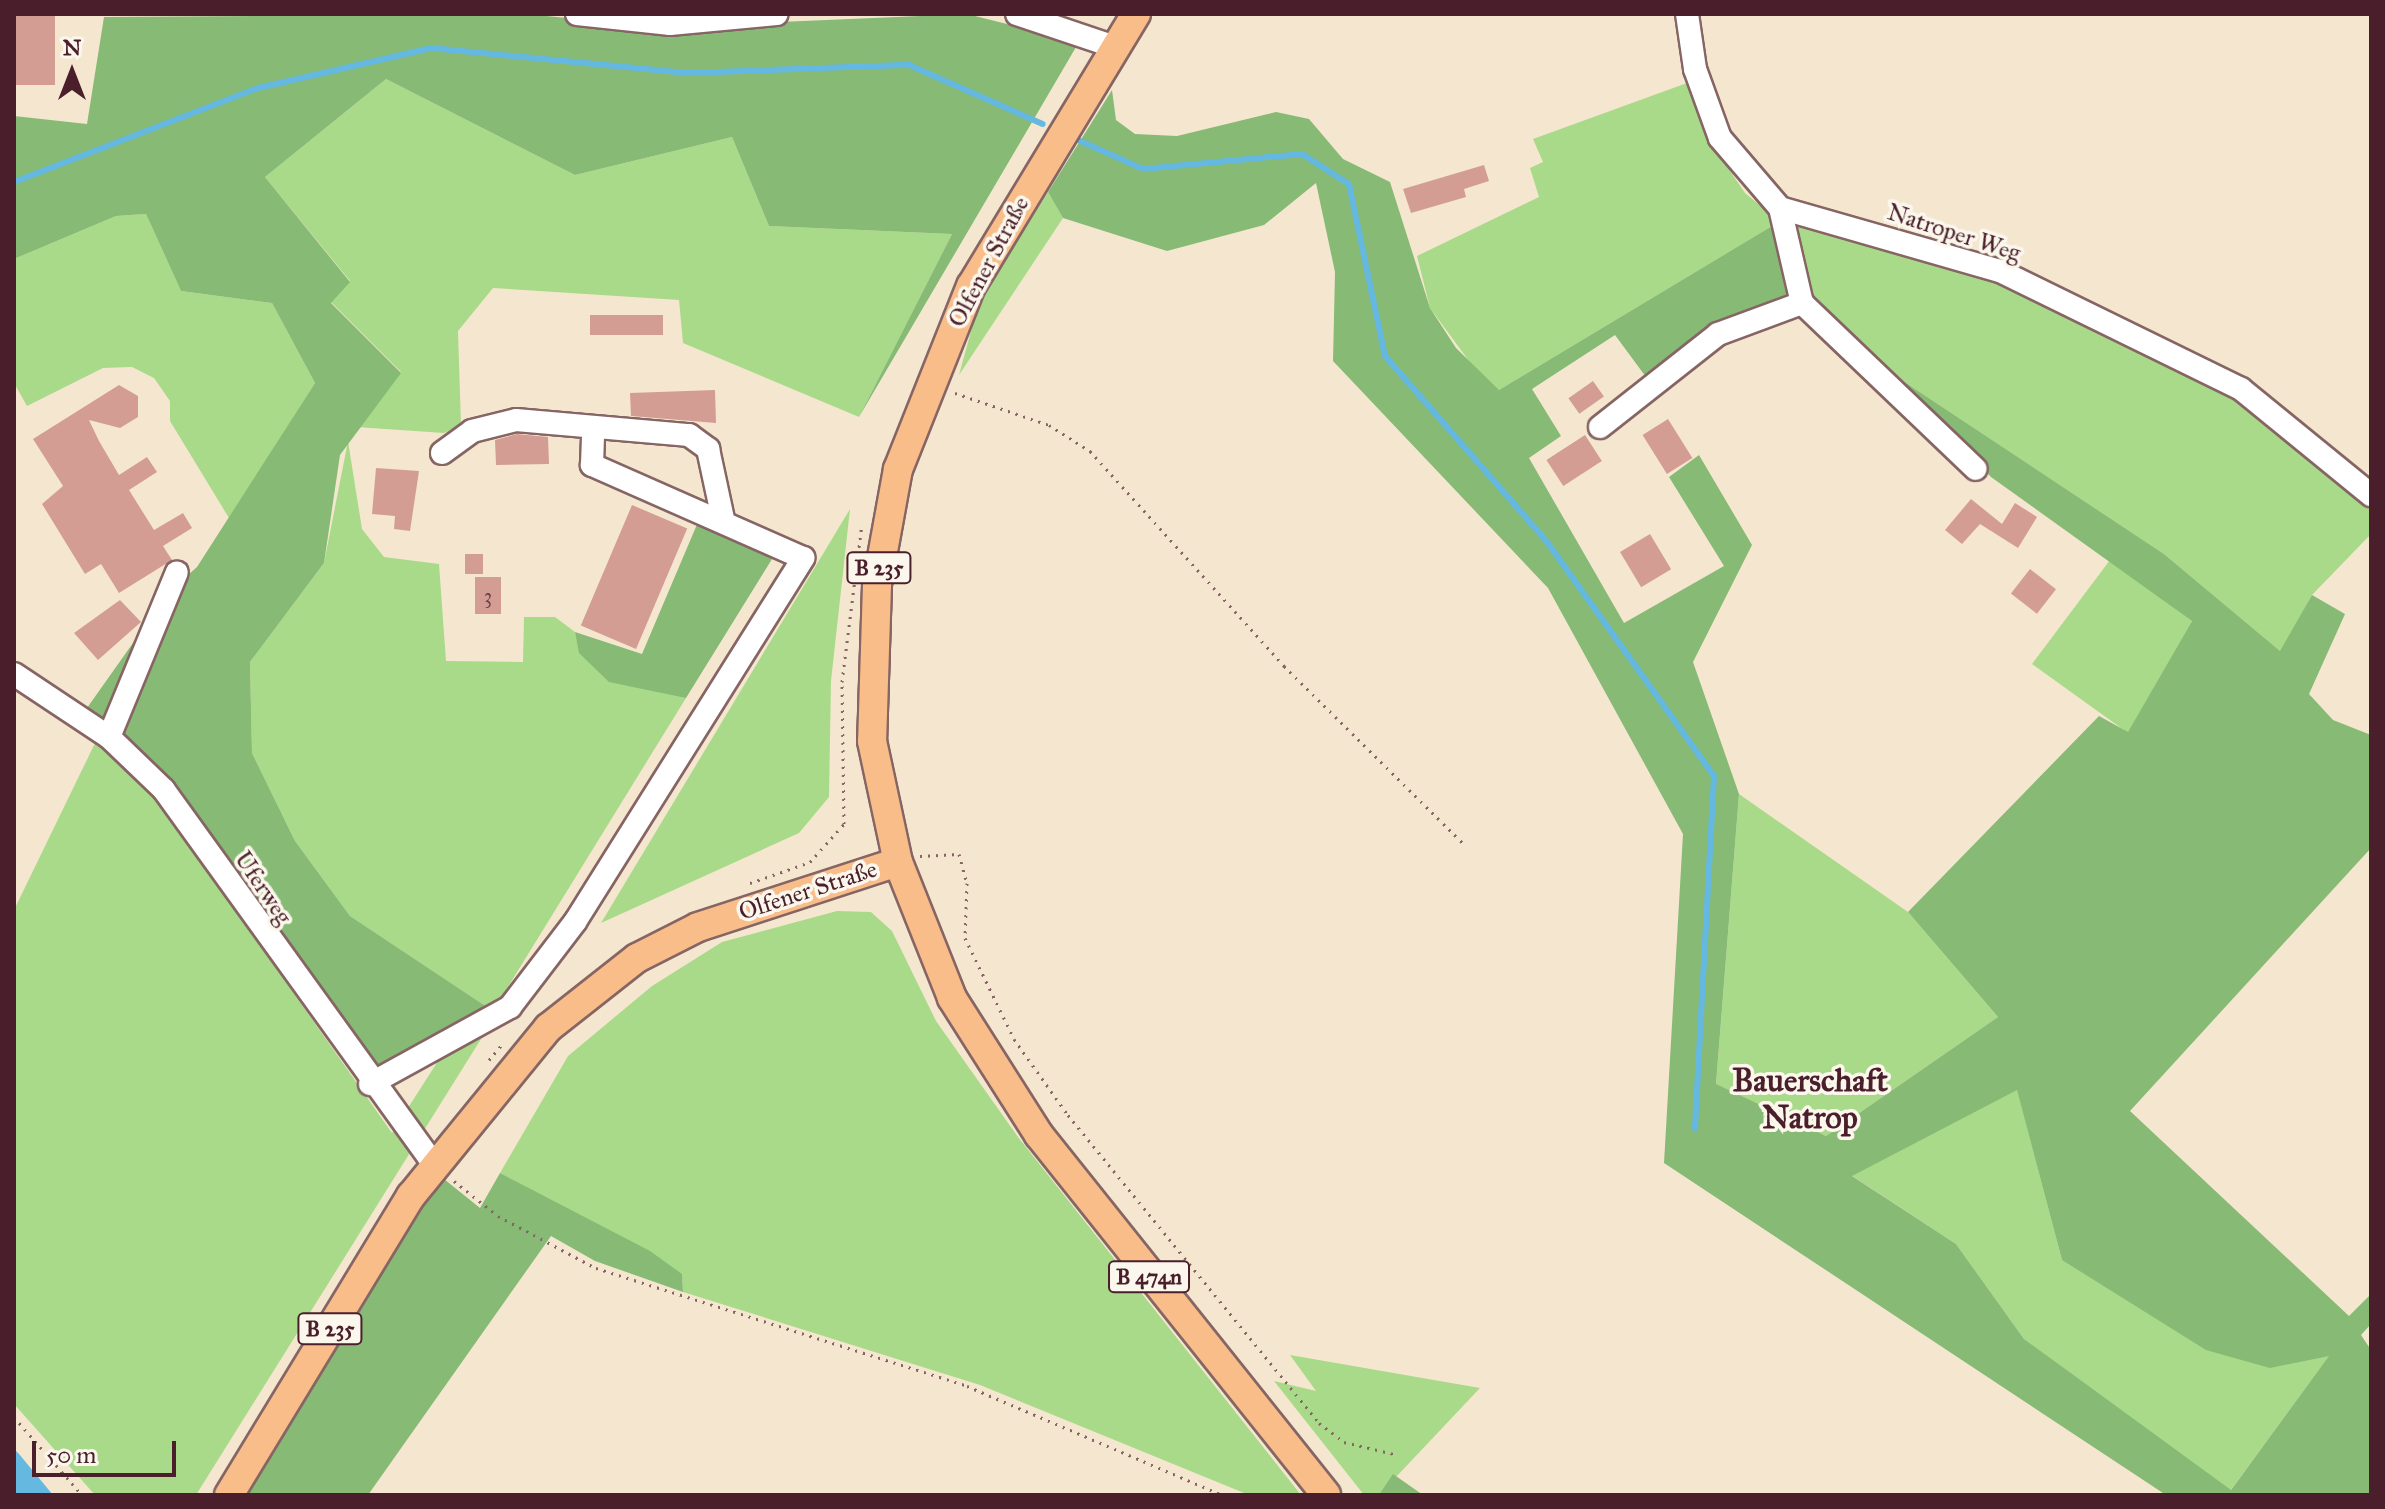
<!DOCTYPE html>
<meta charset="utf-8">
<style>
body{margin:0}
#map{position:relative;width:2385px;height:1509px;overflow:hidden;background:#f5e7cf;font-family:"IM FELL Great Primer",serif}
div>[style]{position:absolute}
.green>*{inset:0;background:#a9da89}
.forest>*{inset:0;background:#86ba75}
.water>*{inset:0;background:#65b8e0}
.stream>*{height:6px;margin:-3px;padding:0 3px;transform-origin:3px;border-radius:3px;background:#65b8e0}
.building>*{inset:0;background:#d49d94;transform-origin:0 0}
.path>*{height:3px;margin-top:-1.5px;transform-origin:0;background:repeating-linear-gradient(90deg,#866564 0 2px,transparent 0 8px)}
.roads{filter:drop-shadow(2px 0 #866564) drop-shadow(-2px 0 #866564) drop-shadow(0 2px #866564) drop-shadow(0 -2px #866564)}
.minor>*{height:22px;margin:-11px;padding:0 11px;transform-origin:11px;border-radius:11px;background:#fff}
.major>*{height:28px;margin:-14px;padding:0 14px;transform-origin:14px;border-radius:14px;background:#f8bd89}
span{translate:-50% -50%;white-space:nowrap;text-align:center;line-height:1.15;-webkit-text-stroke:7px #fbf7ec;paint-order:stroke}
.number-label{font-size:20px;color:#6c3e45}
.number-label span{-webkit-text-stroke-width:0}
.shield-label span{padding:2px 6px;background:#fbf7ec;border:2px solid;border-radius:6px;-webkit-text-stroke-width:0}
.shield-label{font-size:22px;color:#4a1f2b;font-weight:700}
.street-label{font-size:24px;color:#4a1f2b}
.district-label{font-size:32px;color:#4a1f2b;font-weight:700}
.frame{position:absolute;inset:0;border:16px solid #4a1f2b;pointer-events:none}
.north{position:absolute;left:32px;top:32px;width:80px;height:80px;-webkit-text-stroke:6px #fbf7ec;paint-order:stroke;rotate:0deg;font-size:22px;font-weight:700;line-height:32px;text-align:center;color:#4a1f2b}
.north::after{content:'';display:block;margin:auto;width:28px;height:36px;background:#4a1f2b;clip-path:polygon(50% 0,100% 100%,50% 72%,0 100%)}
.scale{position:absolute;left:32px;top:1441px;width:144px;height:36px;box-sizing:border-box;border:4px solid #4a1f2b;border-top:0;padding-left:10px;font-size:24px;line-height:28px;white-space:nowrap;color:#4a1f2b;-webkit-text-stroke:6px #fbf7ec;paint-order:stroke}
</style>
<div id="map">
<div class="green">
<i style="clip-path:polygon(386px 79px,575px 175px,732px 137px,769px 226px,952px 234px,859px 417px,683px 343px,679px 300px,493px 288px,458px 331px,461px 425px,444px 433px,356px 427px,401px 372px,331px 302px,350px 281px,265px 177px)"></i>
<i style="clip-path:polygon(1687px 83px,1713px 146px,1745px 193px,1775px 218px,1772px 226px,1499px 390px,1483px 380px,1430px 308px,1417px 256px,1539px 197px,1530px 168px,1543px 162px,1533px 139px)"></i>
<i style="clip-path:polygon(1048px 192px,1063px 218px,959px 375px,979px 302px)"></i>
<i style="clip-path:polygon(146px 214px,181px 291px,272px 303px,315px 383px,229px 518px,170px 421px,170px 401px,154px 378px,132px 367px,103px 368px,27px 406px,14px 383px,14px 259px,116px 216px)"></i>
<i style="clip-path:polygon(1794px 221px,1998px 280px,2232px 396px,2354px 490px,2371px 509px,2371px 534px,2312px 595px,2281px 652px,2164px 554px,1897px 377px,1810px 300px)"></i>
<i style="clip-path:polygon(348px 441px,362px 529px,384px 557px,439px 564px,446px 661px,523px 662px,524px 617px,555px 617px,575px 632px,580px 653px,686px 698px,493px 1011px,350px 916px,295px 841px,252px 753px,250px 662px,324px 563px)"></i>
<i style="clip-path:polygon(850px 509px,831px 681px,829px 797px,799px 833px,601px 923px)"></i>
<i style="clip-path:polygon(2110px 560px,2192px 621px,2128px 733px,2032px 664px)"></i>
<i style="clip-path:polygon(97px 739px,155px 796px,392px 1133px,445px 1050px,486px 1031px,196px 1495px,95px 1495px,14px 1404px,14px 910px)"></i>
<i style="clip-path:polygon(1739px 794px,1908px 912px,1998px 1017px,1826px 1136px,1716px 1085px)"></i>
<i style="clip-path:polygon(837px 911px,871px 912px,892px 931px,936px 1021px,1018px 1137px,1301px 1495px,1249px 1495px,980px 1385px,683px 1292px,682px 1274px,500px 1173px,568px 1056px,652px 986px,722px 942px)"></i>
<i style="clip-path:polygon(2017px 1089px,2062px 1260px,2330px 1355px,2230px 1491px,2024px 1339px,1956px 1244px,1851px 1175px)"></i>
<i style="clip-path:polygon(1290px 1355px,1480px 1388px,1379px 1495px,1364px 1495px,1274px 1381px,1316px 1391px)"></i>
</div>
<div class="forest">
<i style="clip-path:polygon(525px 14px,662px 27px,967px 14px,1079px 42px,859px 417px,952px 234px,769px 226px,732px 137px,575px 175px,386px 79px,265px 177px,350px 282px,331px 303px,401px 373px,340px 455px,324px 563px,250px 662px,252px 753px,295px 841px,350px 916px,493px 1011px,372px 1074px,168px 780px,87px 708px,169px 592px,197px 567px,315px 383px,272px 303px,181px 291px,146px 214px,116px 216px,14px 259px,14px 116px,87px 124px,104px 17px)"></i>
<i style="clip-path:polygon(evenodd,1112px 90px,1116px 120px,1135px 134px,1177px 136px,1276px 112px,1309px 119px,1343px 159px,1390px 182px,1430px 308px,1456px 348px,1499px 390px,1772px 226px,1793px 299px,1712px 330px,1646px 377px,1615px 335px,1532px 389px,1561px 436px,1529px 458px,1624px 623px,1724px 566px,1669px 477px,1699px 455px,1752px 545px,1693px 662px,1739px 794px,1716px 1084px,1826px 1136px,1998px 1017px,1908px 912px,2099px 716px,2128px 732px,2192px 621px,1991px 477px,1897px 377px,2164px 554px,2280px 651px,2312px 595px,2345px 614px,2309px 694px,2333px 720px,2371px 735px,2371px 848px,2130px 1111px,2349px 1316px,2371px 1294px,2371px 1324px,2361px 1335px,2371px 1350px,2371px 1495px,2166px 1495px,1664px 1163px,1683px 834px,1548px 588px,1333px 361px,1335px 272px,1316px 183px,1264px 225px,1167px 251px,1063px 218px,1048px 192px,1112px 90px,2017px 1090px,2062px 1260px,2206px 1350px,2270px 1368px,2329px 1356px,2231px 1490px,2024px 1339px,1956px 1244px,1852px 1176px,2017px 1090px)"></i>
<i style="clip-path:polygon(701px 515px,777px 551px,686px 698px,609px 682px,579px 653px,575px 632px,642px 654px)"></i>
<i style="clip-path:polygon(500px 1173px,650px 1251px,682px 1274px,683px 1292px,595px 1261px,551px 1236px,368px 1495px,245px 1495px,439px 1175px,480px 1208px)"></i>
<i style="clip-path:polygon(1393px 1474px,1423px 1495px,1379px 1495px)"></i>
</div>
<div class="water">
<i style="clip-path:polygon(14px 1449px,19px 1454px,53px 1495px,14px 1495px)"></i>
</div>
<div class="stream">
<i style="left:1078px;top:140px;width:71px;rotate:24deg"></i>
<i style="left:1143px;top:169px;width:160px;rotate:-5.4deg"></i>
<i style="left:1302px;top:154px;width:56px;rotate:32.6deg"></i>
<i style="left:1349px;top:184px;width:176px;rotate:78.2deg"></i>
<i style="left:1385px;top:356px;width:247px;rotate:48.9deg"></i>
<i style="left:1547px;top:542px;width:287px;rotate:54.5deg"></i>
<i style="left:1714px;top:776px;width:353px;rotate:93.1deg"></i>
<i style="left:14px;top:182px;width:261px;rotate:-21.1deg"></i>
<i style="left:258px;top:88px;width:178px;rotate:-13deg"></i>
<i style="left:431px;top:48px;width:257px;rotate:5.6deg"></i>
<i style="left:687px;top:73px;width:222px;rotate:-2.1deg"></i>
<i style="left:909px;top:65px;width:146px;rotate:23.8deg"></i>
</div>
<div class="building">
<i style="left:14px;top:14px;width:41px;height:71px"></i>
<i style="clip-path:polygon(1484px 165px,1489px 181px,1464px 189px,1466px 197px,1411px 213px,1403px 189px)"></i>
<i style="left:590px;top:315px;width:73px;height:20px"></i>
<i style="left:1593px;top:381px;width:19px;height:30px;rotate:55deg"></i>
<i style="clip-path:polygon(119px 385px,138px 396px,138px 417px,120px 428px,89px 420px,99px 441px,119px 475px,147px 457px,157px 472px,129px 490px,154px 530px,183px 513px,192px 528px,163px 546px,172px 560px,119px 593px,101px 564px,85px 574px,42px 504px,63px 486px,33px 439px)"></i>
<i style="clip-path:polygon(715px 390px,716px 423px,631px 416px,630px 393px)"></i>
<i style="left:1668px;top:419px;width:46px;height:30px;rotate:58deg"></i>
<i style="clip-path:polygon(517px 434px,548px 437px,549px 464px,496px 465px,495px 440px)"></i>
<i style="left:1585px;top:435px;width:31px;height:46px;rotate:57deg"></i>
<i style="clip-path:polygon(376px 468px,419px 471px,410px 531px,394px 529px,395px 516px,372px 514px)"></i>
<i style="clip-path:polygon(1971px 499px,2002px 524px,2015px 503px,2037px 517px,2018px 548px,1980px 524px,1962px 544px,1945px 530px)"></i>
<i style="left:632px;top:505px;width:60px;height:131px;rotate:23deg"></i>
<i style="left:1650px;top:534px;width:41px;height:35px;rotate:59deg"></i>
<i style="left:465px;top:554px;width:18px;height:20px"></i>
<i style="left:2030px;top:569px;width:33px;height:31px;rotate:38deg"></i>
<i style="left:501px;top:577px;width:37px;height:26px;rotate:90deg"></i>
<i style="clip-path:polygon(120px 600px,141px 622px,98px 660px,74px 633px)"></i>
</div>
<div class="path">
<i style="left:955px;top:393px;width:99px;rotate:18.8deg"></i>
<i style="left:1049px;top:425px;width:49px;rotate:32.4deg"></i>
<i style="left:1090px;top:451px;width:290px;rotate:47.9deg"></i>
<i style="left:1284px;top:666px;width:255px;rotate:44.7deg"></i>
<i style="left:920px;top:856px;width:39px;rotate:-3deg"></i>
<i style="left:959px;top:854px;width:30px;rotate:75deg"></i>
<i style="left:967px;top:883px;width:55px;rotate:92.1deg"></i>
<i style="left:965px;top:938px;width:112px;rotate:64.1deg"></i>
<i style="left:1014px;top:1039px;width:93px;rotate:54.6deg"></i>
<i style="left:1068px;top:1115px;width:397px;rotate:50.8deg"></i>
<i style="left:1319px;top:1423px;width:31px;rotate:37deg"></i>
<i style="left:1344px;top:1442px;width:51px;rotate:13.5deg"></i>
<i style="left:750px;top:883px;width:64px;rotate:-19.3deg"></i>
<i style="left:810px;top:862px;width:51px;rotate:-48.2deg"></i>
<i style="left:844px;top:824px;width:142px;rotate:-90.8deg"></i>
<i style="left:842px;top:682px;width:159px;rotate:-82.8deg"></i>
<i style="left:489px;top:1060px;width:23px;rotate:-50deg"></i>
<i style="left:454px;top:1181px;width:56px;rotate:38.5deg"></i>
<i style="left:498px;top:1216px;width:111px;rotate:28deg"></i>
<i style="left:596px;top:1268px;width:389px;rotate:17.6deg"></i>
<i style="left:967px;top:1386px;width:278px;rotate:23.1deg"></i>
<i style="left:14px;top:1417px;width:103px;rotate:48.9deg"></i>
</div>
<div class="roads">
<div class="minor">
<i style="left:577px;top:14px;width:94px;rotate:6.1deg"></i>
<i style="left:670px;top:24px;width:107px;rotate:-5.3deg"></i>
<i style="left:1017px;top:14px;width:103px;rotate:18.6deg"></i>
<i style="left:1687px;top:14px;width:56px;rotate:81.7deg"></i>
<i style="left:1695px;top:69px;width:73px;rotate:70.1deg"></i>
<i style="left:1720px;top:138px;width:92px;rotate:49.4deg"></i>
<i style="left:1780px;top:208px;width:229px;rotate:16deg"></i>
<i style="left:2000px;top:271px;width:268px;rotate:26.1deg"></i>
<i style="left:2241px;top:389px;width:168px;rotate:39.2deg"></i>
<i style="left:1780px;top:208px;width:98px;rotate:77deg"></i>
<i style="left:1802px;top:303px;width:240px;rotate:43.7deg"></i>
<i style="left:1600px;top:427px;width:150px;rotate:-38.2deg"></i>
<i style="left:1718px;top:334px;width:90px;rotate:-20.3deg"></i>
<i style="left:442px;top:453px;width:37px;rotate:-36deg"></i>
<i style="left:472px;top:431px;width:45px;rotate:-14deg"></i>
<i style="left:516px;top:420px;width:174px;rotate:5deg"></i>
<i style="left:689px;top:435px;width:24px;rotate:36deg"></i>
<i style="left:708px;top:449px;width:72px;rotate:77.9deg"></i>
<i style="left:14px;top:674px;width:114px;rotate:33.6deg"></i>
<i style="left:109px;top:737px;width:76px;rotate:43.9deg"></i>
<i style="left:164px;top:790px;width:463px;rotate:54.2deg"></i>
<i style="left:109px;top:737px;width:178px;rotate:-67.6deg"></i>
<i style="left:370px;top:1084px;width:160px;rotate:-28.8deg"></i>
<i style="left:510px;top:1007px;width:107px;rotate:-52.6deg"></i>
<i style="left:575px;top:922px;width:430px;rotate:-57.9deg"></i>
<i style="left:803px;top:558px;width:231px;rotate:-156.2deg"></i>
<i style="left:592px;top:465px;width:33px;rotate:-88deg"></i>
</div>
<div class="major">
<i style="left:1136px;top:14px;width:318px;rotate:121.2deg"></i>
<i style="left:971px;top:286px;width:197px;rotate:111.7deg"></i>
<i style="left:898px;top:469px;width:118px;rotate:100.3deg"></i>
<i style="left:877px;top:585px;width:156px;rotate:91.8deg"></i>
<i style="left:872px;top:741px;width:124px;rotate:77.9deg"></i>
<i style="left:898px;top:862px;width:146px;rotate:68.3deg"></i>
<i style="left:952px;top:998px;width:162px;rotate:57.6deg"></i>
<i style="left:1039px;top:1135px;width:460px;rotate:51.4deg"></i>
<i style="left:229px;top:1495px;width:350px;rotate:-58.7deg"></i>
<i style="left:411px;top:1196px;width:217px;rotate:-50.8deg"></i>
<i style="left:548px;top:1028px;width:113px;rotate:-38.2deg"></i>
<i style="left:637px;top:958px;width:68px;rotate:-26.9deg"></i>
<i style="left:698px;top:927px;width:210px;rotate:-18deg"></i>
</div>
</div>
<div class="number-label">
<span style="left:488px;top:596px">3</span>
</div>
<div class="shield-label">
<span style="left:879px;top:568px">B 235</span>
<span style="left:1149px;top:1277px">B 474n</span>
<span style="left:330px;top:1329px">B 235</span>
</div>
<div class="street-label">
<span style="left:1954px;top:233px;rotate:18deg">Natroper Weg</span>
<span style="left:989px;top:262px;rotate:-62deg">Olfener Straße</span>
<span style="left:263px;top:888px;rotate:56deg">Uferweg</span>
<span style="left:808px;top:891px;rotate:-18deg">Olfener Straße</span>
</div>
<div class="district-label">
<span style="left:1810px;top:1100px">Bauerschaft<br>Natrop</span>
</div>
<div class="frame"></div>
<div class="north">N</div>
<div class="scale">50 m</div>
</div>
